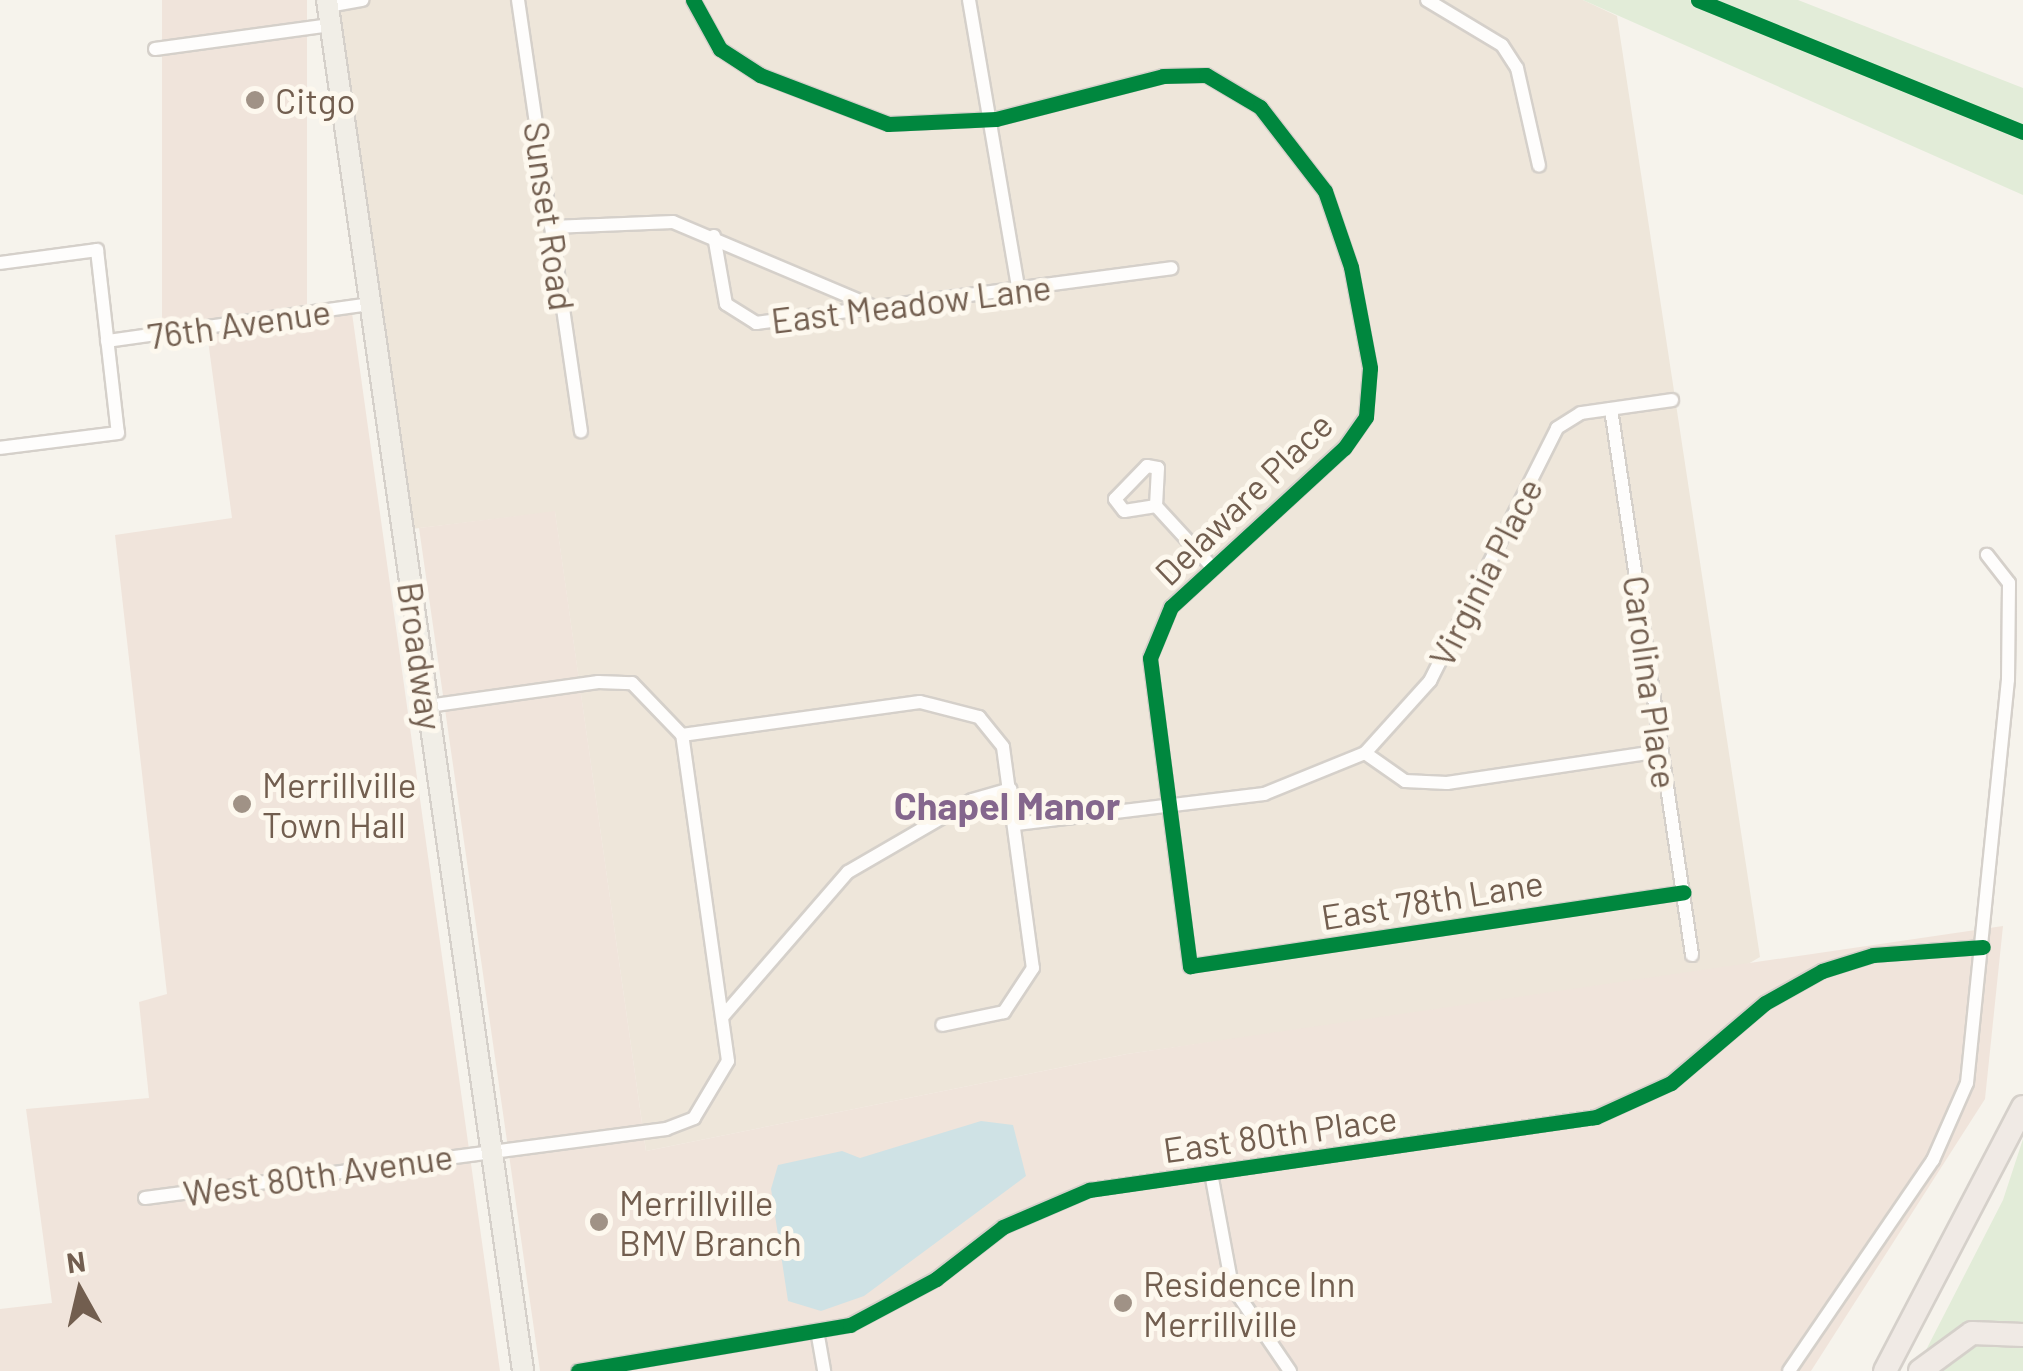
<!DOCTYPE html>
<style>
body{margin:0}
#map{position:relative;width:2023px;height:1371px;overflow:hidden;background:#f6f3ec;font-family:Barlow,sans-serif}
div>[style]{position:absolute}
.residential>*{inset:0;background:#eee6da}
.commercial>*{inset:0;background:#f0e4db;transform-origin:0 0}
.green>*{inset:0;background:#e2ecd8}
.water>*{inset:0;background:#cfe2e5}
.roads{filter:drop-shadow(2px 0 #d5d0ca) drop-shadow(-2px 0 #d5d0ca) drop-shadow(0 2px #d5d0ca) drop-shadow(0 -2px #d5d0ca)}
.minor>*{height:12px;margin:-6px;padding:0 6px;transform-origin:6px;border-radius:6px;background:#fefdfc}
.primary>*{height:20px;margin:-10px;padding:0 10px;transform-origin:10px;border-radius:10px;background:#f1eee7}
.motorway>*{height:22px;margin:-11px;padding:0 11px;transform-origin:11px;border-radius:11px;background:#f0eae5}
.cycleway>*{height:15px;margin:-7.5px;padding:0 7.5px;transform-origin:7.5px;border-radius:7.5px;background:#00873e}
.dots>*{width:28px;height:28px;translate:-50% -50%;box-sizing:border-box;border:5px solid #fdf8ee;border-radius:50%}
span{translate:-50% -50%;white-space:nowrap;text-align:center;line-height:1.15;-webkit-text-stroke:10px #fdf8ee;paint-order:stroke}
.poi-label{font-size:35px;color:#725e4f}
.left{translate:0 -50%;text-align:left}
.street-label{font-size:35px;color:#725e4f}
.neighbourhood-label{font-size:38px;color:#84668d;font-weight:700}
.north{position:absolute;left:30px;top:1241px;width:100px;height:100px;-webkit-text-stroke:8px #fdf8ee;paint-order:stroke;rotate:352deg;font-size:28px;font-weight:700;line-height:40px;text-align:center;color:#725e4f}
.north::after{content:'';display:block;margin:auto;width:35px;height:45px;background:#725e4f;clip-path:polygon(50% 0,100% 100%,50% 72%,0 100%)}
</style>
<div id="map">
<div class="residential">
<i style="clip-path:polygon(327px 0,1583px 0,1617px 16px,1760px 957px,1741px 968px,1127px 1054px,646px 1151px,555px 512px,403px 530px)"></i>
</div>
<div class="commercial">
<i style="left:162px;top:0;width:145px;height:323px"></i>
<i style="clip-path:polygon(352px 313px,500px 1371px,0 1371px,0 1309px,52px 1303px,26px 1109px,149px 1098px,139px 1002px,167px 994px,115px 535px,232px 518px,207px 333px)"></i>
<i style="clip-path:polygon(555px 511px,646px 1151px,1127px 1054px,2003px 926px,1985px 1099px,1811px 1371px,540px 1371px,419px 528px)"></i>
</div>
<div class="green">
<i style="clip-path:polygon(1583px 0,1798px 0,2023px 88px,2023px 195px)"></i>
<i style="clip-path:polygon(2023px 1139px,2023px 1329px,1954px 1333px,1925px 1352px,2003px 1200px)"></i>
<i style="clip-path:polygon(1982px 1339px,2023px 1344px,2023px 1371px,1931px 1371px)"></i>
</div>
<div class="water">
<i style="clip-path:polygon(981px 1121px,1013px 1125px,1026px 1176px,864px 1296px,821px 1311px,788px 1301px,771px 1189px,778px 1165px,842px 1151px,860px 1158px)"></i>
</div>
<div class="roads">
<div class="minor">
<i style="left:518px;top:0;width:436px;rotate:81.7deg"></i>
<i style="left:693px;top:0;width:56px;rotate:61.1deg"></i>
<i style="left:720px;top:49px;width:48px;rotate:33deg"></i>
<i style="left:760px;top:75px;width:137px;rotate:20.9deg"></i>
<i style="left:888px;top:124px;width:108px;rotate:-2.7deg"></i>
<i style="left:996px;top:119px;width:172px;rotate:-14.4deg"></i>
<i style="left:1163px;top:76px;width:43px;rotate:-1.3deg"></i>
<i style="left:1206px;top:75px;width:63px;rotate:30.7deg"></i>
<i style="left:1260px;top:107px;width:106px;rotate:52.3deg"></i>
<i style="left:1325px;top:191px;width:80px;rotate:71.1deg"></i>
<i style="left:1351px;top:267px;width:103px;rotate:79.3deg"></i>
<i style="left:1370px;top:368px;width:49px;rotate:94.7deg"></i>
<i style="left:1366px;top:417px;width:38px;rotate:125deg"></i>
<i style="left:1344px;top:448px;width:235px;rotate:137.4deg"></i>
<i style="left:1171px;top:607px;width:55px;rotate:112.4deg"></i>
<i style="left:1150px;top:658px;width:311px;rotate:82.6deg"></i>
<i style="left:1190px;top:966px;width:499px;rotate:-8.5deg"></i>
<i style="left:969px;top:0;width:295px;rotate:80.3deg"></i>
<i style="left:1427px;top:0;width:87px;rotate:31deg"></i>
<i style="left:1502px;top:45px;width:27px;rotate:57deg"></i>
<i style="left:1517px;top:68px;width:100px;rotate:77.3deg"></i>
<i style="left:328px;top:6px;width:35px;rotate:-10deg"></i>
<i style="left:155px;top:49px;width:177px;rotate:-7.8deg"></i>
<i style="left:552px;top:227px;width:121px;rotate:-2.4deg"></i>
<i style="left:673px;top:222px;width:221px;rotate:22.9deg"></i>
<i style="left:714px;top:236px;width:69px;rotate:80deg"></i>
<i style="left:726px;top:304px;width:36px;rotate:32deg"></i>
<i style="left:756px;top:323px;width:419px;rotate:-7.5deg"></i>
<i style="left:0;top:263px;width:98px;rotate:-7.6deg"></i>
<i style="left:97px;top:250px;width:184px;rotate:83.5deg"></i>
<i style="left:118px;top:433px;width:119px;rotate:172.8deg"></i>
<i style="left:107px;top:341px;width:266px;rotate:-8deg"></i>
<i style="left:1611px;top:409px;width:552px;rotate:81.56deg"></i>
<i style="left:1156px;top:506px;width:32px;rotate:171deg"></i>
<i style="left:1124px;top:511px;width:15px;rotate:-127deg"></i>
<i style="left:1115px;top:499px;width:46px;rotate:-45.9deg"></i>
<i style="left:1147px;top:466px;width:11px;rotate:10deg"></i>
<i style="left:1158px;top:468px;width:38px;rotate:93deg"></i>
<i style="left:1156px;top:506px;width:83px;rotate:47.4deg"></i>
<i style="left:428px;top:706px;width:172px;rotate:-8deg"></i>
<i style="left:598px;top:682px;width:34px;rotate:2deg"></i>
<i style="left:632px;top:683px;width:72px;rotate:46.1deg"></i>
<i style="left:682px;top:735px;width:240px;rotate:-7.9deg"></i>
<i style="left:920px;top:702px;width:61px;rotate:14.3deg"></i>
<i style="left:979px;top:717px;width:38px;rotate:51deg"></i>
<i style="left:1003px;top:747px;width:223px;rotate:82.3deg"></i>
<i style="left:1033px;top:968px;width:53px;rotate:123.4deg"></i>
<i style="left:1004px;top:1012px;width:63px;rotate:168.2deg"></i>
<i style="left:1365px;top:753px;width:97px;rotate:-47.9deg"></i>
<i style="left:1430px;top:681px;width:283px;rotate:-63.3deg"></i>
<i style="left:1557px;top:428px;width:28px;rotate:-32deg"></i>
<i style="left:1581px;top:413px;width:92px;rotate:-8.1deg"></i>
<i style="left:1016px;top:824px;width:250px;rotate:-6.9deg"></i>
<i style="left:1264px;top:794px;width:109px;rotate:-22.1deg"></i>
<i style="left:1365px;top:753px;width:49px;rotate:35deg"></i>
<i style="left:1405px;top:781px;width:42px;rotate:2.7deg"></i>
<i style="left:1447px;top:783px;width:216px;rotate:-8.5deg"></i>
<i style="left:724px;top:1015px;width:189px;rotate:-49.1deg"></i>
<i style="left:848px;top:872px;width:143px;rotate:-30.1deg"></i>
<i style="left:972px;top:800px;width:40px;rotate:-16deg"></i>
<i style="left:1211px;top:1173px;width:115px;rotate:79.5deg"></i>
<i style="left:1232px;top:1286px;width:103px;rotate:55.7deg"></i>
<i style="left:145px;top:1198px;width:526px;rotate:-7.54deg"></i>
<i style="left:666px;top:1129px;width:30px;rotate:-21deg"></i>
<i style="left:694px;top:1118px;width:66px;rotate:-59.2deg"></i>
<i style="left:728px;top:1061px;width:329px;rotate:-98deg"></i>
<i style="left:818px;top:1336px;width:36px;rotate:80deg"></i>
<i style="left:578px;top:1371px;width:276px;rotate:-9.6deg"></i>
<i style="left:850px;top:1325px;width:98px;rotate:-28.1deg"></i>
<i style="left:936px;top:1279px;width:85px;rotate:-37.8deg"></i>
<i style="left:1003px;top:1227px;width:94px;rotate:-23.3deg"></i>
<i style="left:1089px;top:1190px;width:512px;rotate:-8.19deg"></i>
<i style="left:1596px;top:1117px;width:82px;rotate:-24.4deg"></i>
<i style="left:1671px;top:1083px;width:123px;rotate:-40.4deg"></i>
<i style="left:1765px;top:1003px;width:65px;rotate:-29.3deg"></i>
<i style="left:1822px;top:971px;width:53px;rotate:-17.4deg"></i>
<i style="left:1873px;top:955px;width:110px;rotate:-4.2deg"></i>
<i style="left:1789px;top:1371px;width:255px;rotate:-55.7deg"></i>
<i style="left:1933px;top:1160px;width:84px;rotate:-66.2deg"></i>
<i style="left:1967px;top:1083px;width:405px;rotate:-84.2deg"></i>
<i style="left:2008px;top:680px;width:97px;rotate:-89.4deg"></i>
<i style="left:2009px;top:583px;width:36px;rotate:-128deg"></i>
</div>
<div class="primary">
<i style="left:327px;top:0;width:1385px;rotate:81.86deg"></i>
</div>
<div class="motorway">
<i style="left:1885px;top:1371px;width:298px;rotate:-62.4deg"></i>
<i style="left:1920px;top:1371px;width:64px;rotate:-36.2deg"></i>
<i style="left:1972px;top:1333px;width:51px;rotate:2.2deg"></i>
</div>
</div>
<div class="cycleway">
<i style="left:693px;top:0;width:56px;rotate:61.1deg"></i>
<i style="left:720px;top:49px;width:48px;rotate:33deg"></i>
<i style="left:760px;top:75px;width:137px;rotate:20.9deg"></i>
<i style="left:888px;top:124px;width:108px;rotate:-2.7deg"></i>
<i style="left:996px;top:119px;width:172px;rotate:-14.4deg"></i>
<i style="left:1163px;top:76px;width:43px;rotate:-1.3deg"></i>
<i style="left:1206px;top:75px;width:63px;rotate:30.7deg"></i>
<i style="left:1260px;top:107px;width:106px;rotate:52.3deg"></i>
<i style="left:1325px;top:191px;width:80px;rotate:71.1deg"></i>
<i style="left:1351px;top:267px;width:103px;rotate:79.3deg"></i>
<i style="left:1370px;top:368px;width:49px;rotate:94.7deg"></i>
<i style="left:1366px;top:417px;width:38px;rotate:125deg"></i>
<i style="left:1344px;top:448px;width:235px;rotate:137.4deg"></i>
<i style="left:1171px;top:607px;width:55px;rotate:112.4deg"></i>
<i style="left:1150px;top:658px;width:311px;rotate:82.6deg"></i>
<i style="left:1190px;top:966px;width:499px;rotate:-8.5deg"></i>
<i style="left:1698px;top:0;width:351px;rotate:22.1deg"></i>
<i style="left:578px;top:1371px;width:276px;rotate:-9.6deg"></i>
<i style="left:850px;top:1325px;width:98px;rotate:-28.1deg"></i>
<i style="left:936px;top:1279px;width:85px;rotate:-37.8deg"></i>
<i style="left:1003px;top:1227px;width:94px;rotate:-23.3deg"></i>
<i style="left:1089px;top:1190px;width:512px;rotate:-8.19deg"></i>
<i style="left:1596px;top:1117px;width:82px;rotate:-24.4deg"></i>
<i style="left:1671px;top:1083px;width:123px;rotate:-40.4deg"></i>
<i style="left:1765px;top:1003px;width:65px;rotate:-29.3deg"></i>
<i style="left:1822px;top:971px;width:53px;rotate:-17.4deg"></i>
<i style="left:1873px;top:955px;width:110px;rotate:-4.2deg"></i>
</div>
<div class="dots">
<i style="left:255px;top:100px;background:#a09286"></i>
<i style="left:242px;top:804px;background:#a09286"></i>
<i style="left:599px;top:1222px;background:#a09286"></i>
<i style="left:1123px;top:1303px;background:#a09286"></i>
</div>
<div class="poi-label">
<span class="left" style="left:275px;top:100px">Citgo</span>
<span class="left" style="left:262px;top:804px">Merrillville<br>Town Hall</span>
<span class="left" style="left:619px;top:1222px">Merrillville<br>BMV Branch</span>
<span class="left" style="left:1143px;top:1303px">Residence Inn<br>Merrillville</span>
</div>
<div class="street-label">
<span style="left:550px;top:216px;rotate:82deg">Sunset Road</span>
<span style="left:911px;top:303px;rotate:-7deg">East Meadow Lane</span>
<span style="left:239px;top:323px;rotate:-8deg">76th Avenue</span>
<span style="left:1243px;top:498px;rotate:-44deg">Delaware Place</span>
<span style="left:1485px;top:572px;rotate:-63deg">Virginia Place</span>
<span style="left:421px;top:656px;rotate:82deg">Broadway</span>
<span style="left:1651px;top:682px;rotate:82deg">Carolina Place</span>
<span style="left:1432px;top:899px;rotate:-9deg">East 78th Lane</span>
<span style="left:1280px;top:1133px;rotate:-8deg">East 80th Place</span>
<span style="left:318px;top:1174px;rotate:-8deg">West 80th Avenue</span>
</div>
<div class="neighbourhood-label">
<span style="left:1007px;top:806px">Chapel Manor</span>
</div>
<div class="north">N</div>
</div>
